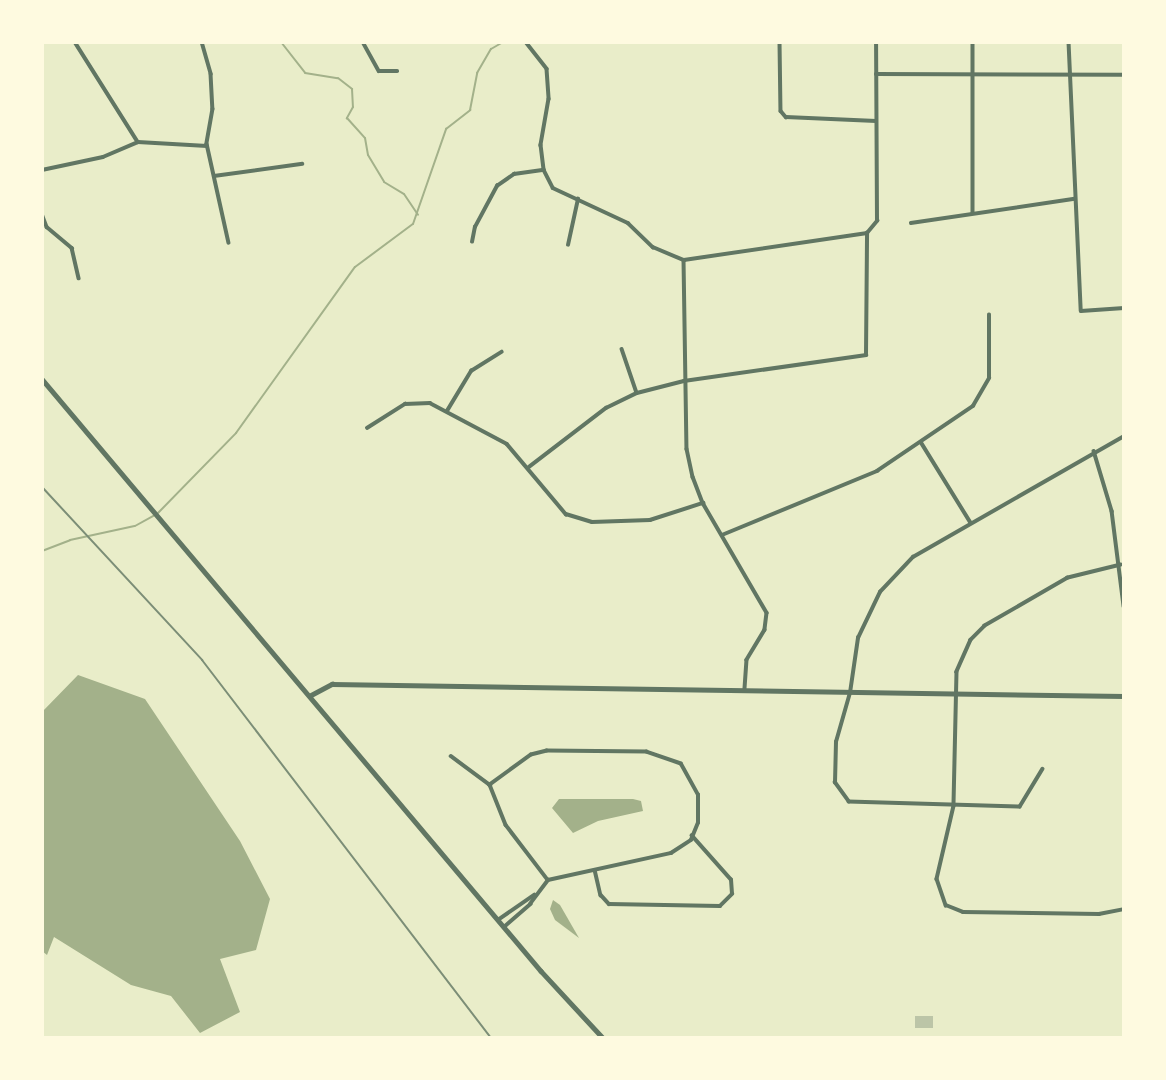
<!DOCTYPE html>
<html>
<head>
<meta charset="utf-8">
<style>
  body { margin:0 }
  #map { position:relative; width:1166px; height:1080px; overflow:hidden; background:#e9edc9; font-family:"Source Sans 3",sans-serif }
  div>[style] { position:absolute }
  .water>* { inset:0; background:#a3b18a }
  .stream>* { height:2px; margin:-1px; padding:0 1px; transform-origin:1px; border-radius:1px; background:#a3b18a }
  .building>* { inset:0; background:#bcc5a7; transform-origin:0 0 }
  .minor>* { height:3.5px; margin:-1.75px; padding:0 1.75px; transform-origin:1.75px; border-radius:1.75px; background:#617663 }
  .tertiary>* { height:4.5px; margin:-2.25px; padding:0 2.25px; transform-origin:2.25px; border-radius:2.25px; background:#617663 }
  .rail>* { height:2px; margin:-1px; padding:0 1px; transform-origin:1px; border-radius:1px; background:#7c8e77 }
  span { translate:-50% -50%; white-space:nowrap; text-align:center; line-height:1.15; -webkit-text-stroke:5px #fefae0; paint-order:stroke }
  .frame { position:absolute; inset:0; border:44px solid #fefae0; pointer-events:none }
</style>
</head>
<body>
<div id="map">
  <div class="water">
    <div style="clip-path:polygon(78px 675px,145px 699px,240px 841px,270px 899px,256px 950px,220px 959px,240px 1012px,200px 1033px,171px 996px,131px 985px,54px 937px,47px 955px,42px 951px,42px 712px)"></div>
    <div style="clip-path:polygon(559px 799px,633px 799px,641px 801px,643px 811px,598px 821px,573px 833px,552px 808px)"></div>
    <div style="clip-path:polygon(553px 900px,560px 905px,579px 938px,555px 920px,550px 909px)"></div>
  </div>
  <div class="stream">
    <div style="left:281px;top:42px;width:39px;rotate:52deg"></div>
    <div style="left:305px;top:73px;width:33px;rotate:9deg"></div>
    <div style="left:338px;top:78px;width:18px;rotate:38deg"></div>
    <div style="left:352px;top:89px;width:18px;rotate:87deg"></div>
    <div style="left:353px;top:107px;width:13px;rotate:119deg"></div>
    <div style="left:347px;top:118px;width:27px;rotate:48deg"></div>
    <div style="left:365px;top:138px;width:17px;rotate:80deg"></div>
    <div style="left:368px;top:155px;width:31px;rotate:59deg"></div>
    <div style="left:384px;top:182px;width:23px;rotate:31deg"></div>
    <div style="left:404px;top:194px;width:25px;rotate:56deg"></div>
    <div style="left:158px;top:513px;width:112px;rotate:-45.7deg"></div>
    <div style="left:236px;top:433px;width:204px;rotate:-54.4deg"></div>
    <div style="left:355px;top:267px;width:72px;rotate:-36.6deg"></div>
    <div style="left:413px;top:224px;width:101px;rotate:-70.8deg"></div>
    <div style="left:446px;top:129px;width:31px;rotate:-38deg"></div>
    <div style="left:470px;top:110px;width:38px;rotate:-79deg"></div>
    <div style="left:477px;top:73px;width:28px;rotate:-60deg"></div>
    <div style="left:491px;top:49px;width:14px;rotate:-30deg"></div>
    <div style="left:42px;top:551px;width:30px;rotate:-21deg"></div>
    <div style="left:70px;top:540px;width:66px;rotate:-12.2deg"></div>
    <div style="left:135px;top:526px;width:21px;rotate:-29deg"></div>
  </div>
  <div class="building">
    <div style="left:915px;top:1016px;width:18px;height:12px"></div>
  </div>
  <div class="minor">
    <div style="left:75px;top:42px;width:118px;rotate:57.8deg"></div>
    <div style="left:202px;top:42px;width:33px;rotate:74deg"></div>
    <div style="left:211px;top:74px;width:35px;rotate:87deg"></div>
    <div style="left:213px;top:109px;width:36px;rotate:100deg"></div>
    <div style="left:207px;top:144px;width:101px;rotate:77.5deg"></div>
    <div style="left:363px;top:42px;width:33px;rotate:61deg"></div>
    <div style="left:379px;top:71px;width:18px"></div>
    <div style="left:526px;top:42px;width:34px;rotate:52deg"></div>
    <div style="left:547px;top:69px;width:30px;rotate:86deg"></div>
    <div style="left:549px;top:99px;width:47px;rotate:99.9deg"></div>
    <div style="left:541px;top:145px;width:25px;rotate:83deg"></div>
    <div style="left:544px;top:170px;width:20px;rotate:63deg"></div>
    <div style="left:553px;top:188px;width:83px;rotate:25deg"></div>
    <div style="left:628px;top:223px;width:35px;rotate:44deg"></div>
    <div style="left:653px;top:247px;width:34px;rotate:23deg"></div>
    <div style="left:684px;top:260px;width:185px;rotate:-8.4deg"></div>
    <div style="left:780px;top:42px;width:69px;rotate:89.2deg"></div>
    <div style="left:781px;top:111px;width:8px;rotate:50deg"></div>
    <div style="left:786px;top:117px;width:90px;rotate:2.5deg"></div>
    <div style="left:973px;top:42px;width:171px;rotate:90deg"></div>
    <div style="left:1069px;top:42px;width:269px;rotate:87.4deg"></div>
    <div style="left:1081px;top:311px;width:43px;rotate:-4deg"></div>
    <div style="left:876px;top:74px;width:248px;rotate:0.2deg"></div>
    <div style="left:42px;top:170px;width:62px;rotate:-12deg"></div>
    <div style="left:103px;top:157px;width:38px;rotate:-23deg"></div>
    <div style="left:138px;top:142px;width:69px;rotate:3.3deg"></div>
    <div style="left:214px;top:176px;width:89px;rotate:-7.8deg"></div>
    <div style="left:42px;top:214px;width:14px;rotate:69deg"></div>
    <div style="left:47px;top:227px;width:33px;rotate:40deg"></div>
    <div style="left:72px;top:248px;width:31px;rotate:77deg"></div>
    <div style="left:911px;top:223px;width:165px;rotate:-8.4deg"></div>
    <div style="left:472px;top:242px;width:15px;rotate:-79deg"></div>
    <div style="left:475px;top:227px;width:47px;rotate:-61.8deg"></div>
    <div style="left:497px;top:186px;width:21px;rotate:-35deg"></div>
    <div style="left:514px;top:174px;width:30px;rotate:-8deg"></div>
    <div style="left:568px;top:245px;width:47px;rotate:-77.7deg"></div>
    <div style="left:684px;top:260px;width:189px;rotate:89.1deg"></div>
    <div style="left:687px;top:449px;width:29px;rotate:78deg"></div>
    <div style="left:693px;top:477px;width:28px;rotate:69deg"></div>
    <div style="left:703px;top:503px;width:127px;rotate:59.8deg"></div>
    <div style="left:767px;top:613px;width:17px;rotate:97deg"></div>
    <div style="left:765px;top:630px;width:35px;rotate:121deg"></div>
    <div style="left:747px;top:660px;width:31px;rotate:94deg"></div>
    <div style="left:622px;top:349px;width:46px;rotate:71.2deg"></div>
    <div style="left:447px;top:411px;width:47px;rotate:-59deg"></div>
    <div style="left:471px;top:371px;width:36px;rotate:-32deg"></div>
    <div style="left:367px;top:428px;width:45px;rotate:-32.3deg"></div>
    <div style="left:405px;top:404px;width:25px;rotate:-2deg"></div>
    <div style="left:430px;top:403px;width:87px;rotate:28deg"></div>
    <div style="left:507px;top:444px;width:92px;rotate:49.9deg"></div>
    <div style="left:566px;top:514px;width:27px;rotate:17deg"></div>
    <div style="left:592px;top:522px;width:58px;rotate:-2deg"></div>
    <div style="left:650px;top:520px;width:56px;rotate:-17.8deg"></div>
    <div style="left:921px;top:442px;width:95px;rotate:58.3deg"></div>
    <div style="left:1094px;top:451px;width:63px;rotate:73.3deg"></div>
    <div style="left:1112px;top:511px;width:96px;rotate:82.8deg"></div>
    <div style="left:529px;top:467px;width:97px;rotate:-37.5deg"></div>
    <div style="left:606px;top:408px;width:34px;rotate:-26deg"></div>
    <div style="left:637px;top:393px;width:49px;rotate:-14.3deg"></div>
    <div style="left:684px;top:381px;width:184px;rotate:-8.1deg"></div>
    <div style="left:866px;top:355px;width:122px;rotate:-89.5deg"></div>
    <div style="left:867px;top:233px;width:16px;rotate:-50deg"></div>
    <div style="left:877px;top:221px;width:179px;rotate:-90.3deg"></div>
    <div style="left:722px;top:535px;width:168px;rotate:-22.4deg"></div>
    <div style="left:877px;top:471px;width:116px;rotate:-34.1deg"></div>
    <div style="left:973px;top:406px;width:32px;rotate:-60deg"></div>
    <div style="left:989px;top:378px;width:63px;rotate:-90deg"></div>
    <div style="left:1121px;top:565px;width:55px;rotate:166.2deg"></div>
    <div style="left:1068px;top:578px;width:96px;rotate:150deg"></div>
    <div style="left:985px;top:626px;width:20px;rotate:135deg"></div>
    <div style="left:971px;top:640px;width:35px;rotate:114deg"></div>
    <div style="left:957px;top:672px;width:134px;rotate:91.3deg"></div>
    <div style="left:954px;top:806px;width:75px;rotate:103.1deg"></div>
    <div style="left:937px;top:879px;width:28px;rotate:71deg"></div>
    <div style="left:946px;top:905px;width:18px;rotate:22deg"></div>
    <div style="left:963px;top:912px;width:136px;rotate:0.8deg"></div>
    <div style="left:1099px;top:914px;width:25px;rotate:-11deg"></div>
    <div style="left:451px;top:756px;width:49px;rotate:36.6deg"></div>
    <div style="left:1043px;top:769px;width:44px;rotate:121.2deg"></div>
    <div style="left:1020px;top:807px;width:171px;rotate:-178.3deg"></div>
    <div style="left:849px;top:802px;width:24px;rotate:-126deg"></div>
    <div style="left:835px;top:783px;width:41px;rotate:-88.6deg"></div>
    <div style="left:836px;top:742px;width:51px;rotate:-74.1deg"></div>
    <div style="left:850px;top:693px;width:56px;rotate:-81.7deg"></div>
    <div style="left:858px;top:638px;width:51px;rotate:-64.4deg"></div>
    <div style="left:880px;top:592px;width:48px;rotate:-46.7deg"></div>
    <div style="left:913px;top:557px;width:243px;rotate:-29.8deg"></div>
    <div style="left:595px;top:870px;width:26px;rotate:77deg"></div>
    <div style="left:601px;top:895px;width:12px;rotate:48deg"></div>
    <div style="left:609px;top:904px;width:111px;rotate:1deg"></div>
    <div style="left:720px;top:906px;width:17px;rotate:-45deg"></div>
    <div style="left:732px;top:894px;width:14px;rotate:-94deg"></div>
    <div style="left:731px;top:880px;width:59px;rotate:-131.6deg"></div>
    <div style="left:498px;top:920px;width:44px;rotate:-34.8deg"></div>
    <div style="left:504px;top:927px;width:35px;rotate:-41deg"></div>
    <div style="left:530px;top:904px;width:30px;rotate:-53deg"></div>
    <div style="left:548px;top:880px;width:126px;rotate:-12.4deg"></div>
    <div style="left:671px;top:853px;width:24px;rotate:-33deg"></div>
    <div style="left:691px;top:840px;width:18px;rotate:-68deg"></div>
    <div style="left:698px;top:823px;width:28px;rotate:-90deg"></div>
    <div style="left:698px;top:795px;width:35px;rotate:-119deg"></div>
    <div style="left:681px;top:764px;width:36px;rotate:-161deg"></div>
    <div style="left:647px;top:752px;width:100px;rotate:-179.4deg"></div>
    <div style="left:547px;top:751px;width:16px;rotate:166deg"></div>
    <div style="left:531px;top:755px;width:51px;rotate:143.8deg"></div>
    <div style="left:490px;top:785px;width:43px;rotate:68.2deg"></div>
    <div style="left:506px;top:825px;width:69px;rotate:52.6deg"></div>
  </div>
  <div class="tertiary">
    <div style="left:42px;top:379px;width:774px;rotate:49.87deg"></div>
    <div style="left:541px;top:971px;width:91px;rotate:47.2deg"></div>
    <div style="left:311px;top:695px;width:24px;rotate:-28deg"></div>
    <div style="left:332px;top:684px;width:792px;rotate:0.87deg"></div>
  </div>
  <div class="rail">
    <div style="left:42px;top:487px;width:236px;rotate:47.2deg"></div>
    <div style="left:202px;top:660px;width:476px;rotate:52.6deg"></div>
  </div>
  <div class="frame"></div>
</div>
</body>
</html>
